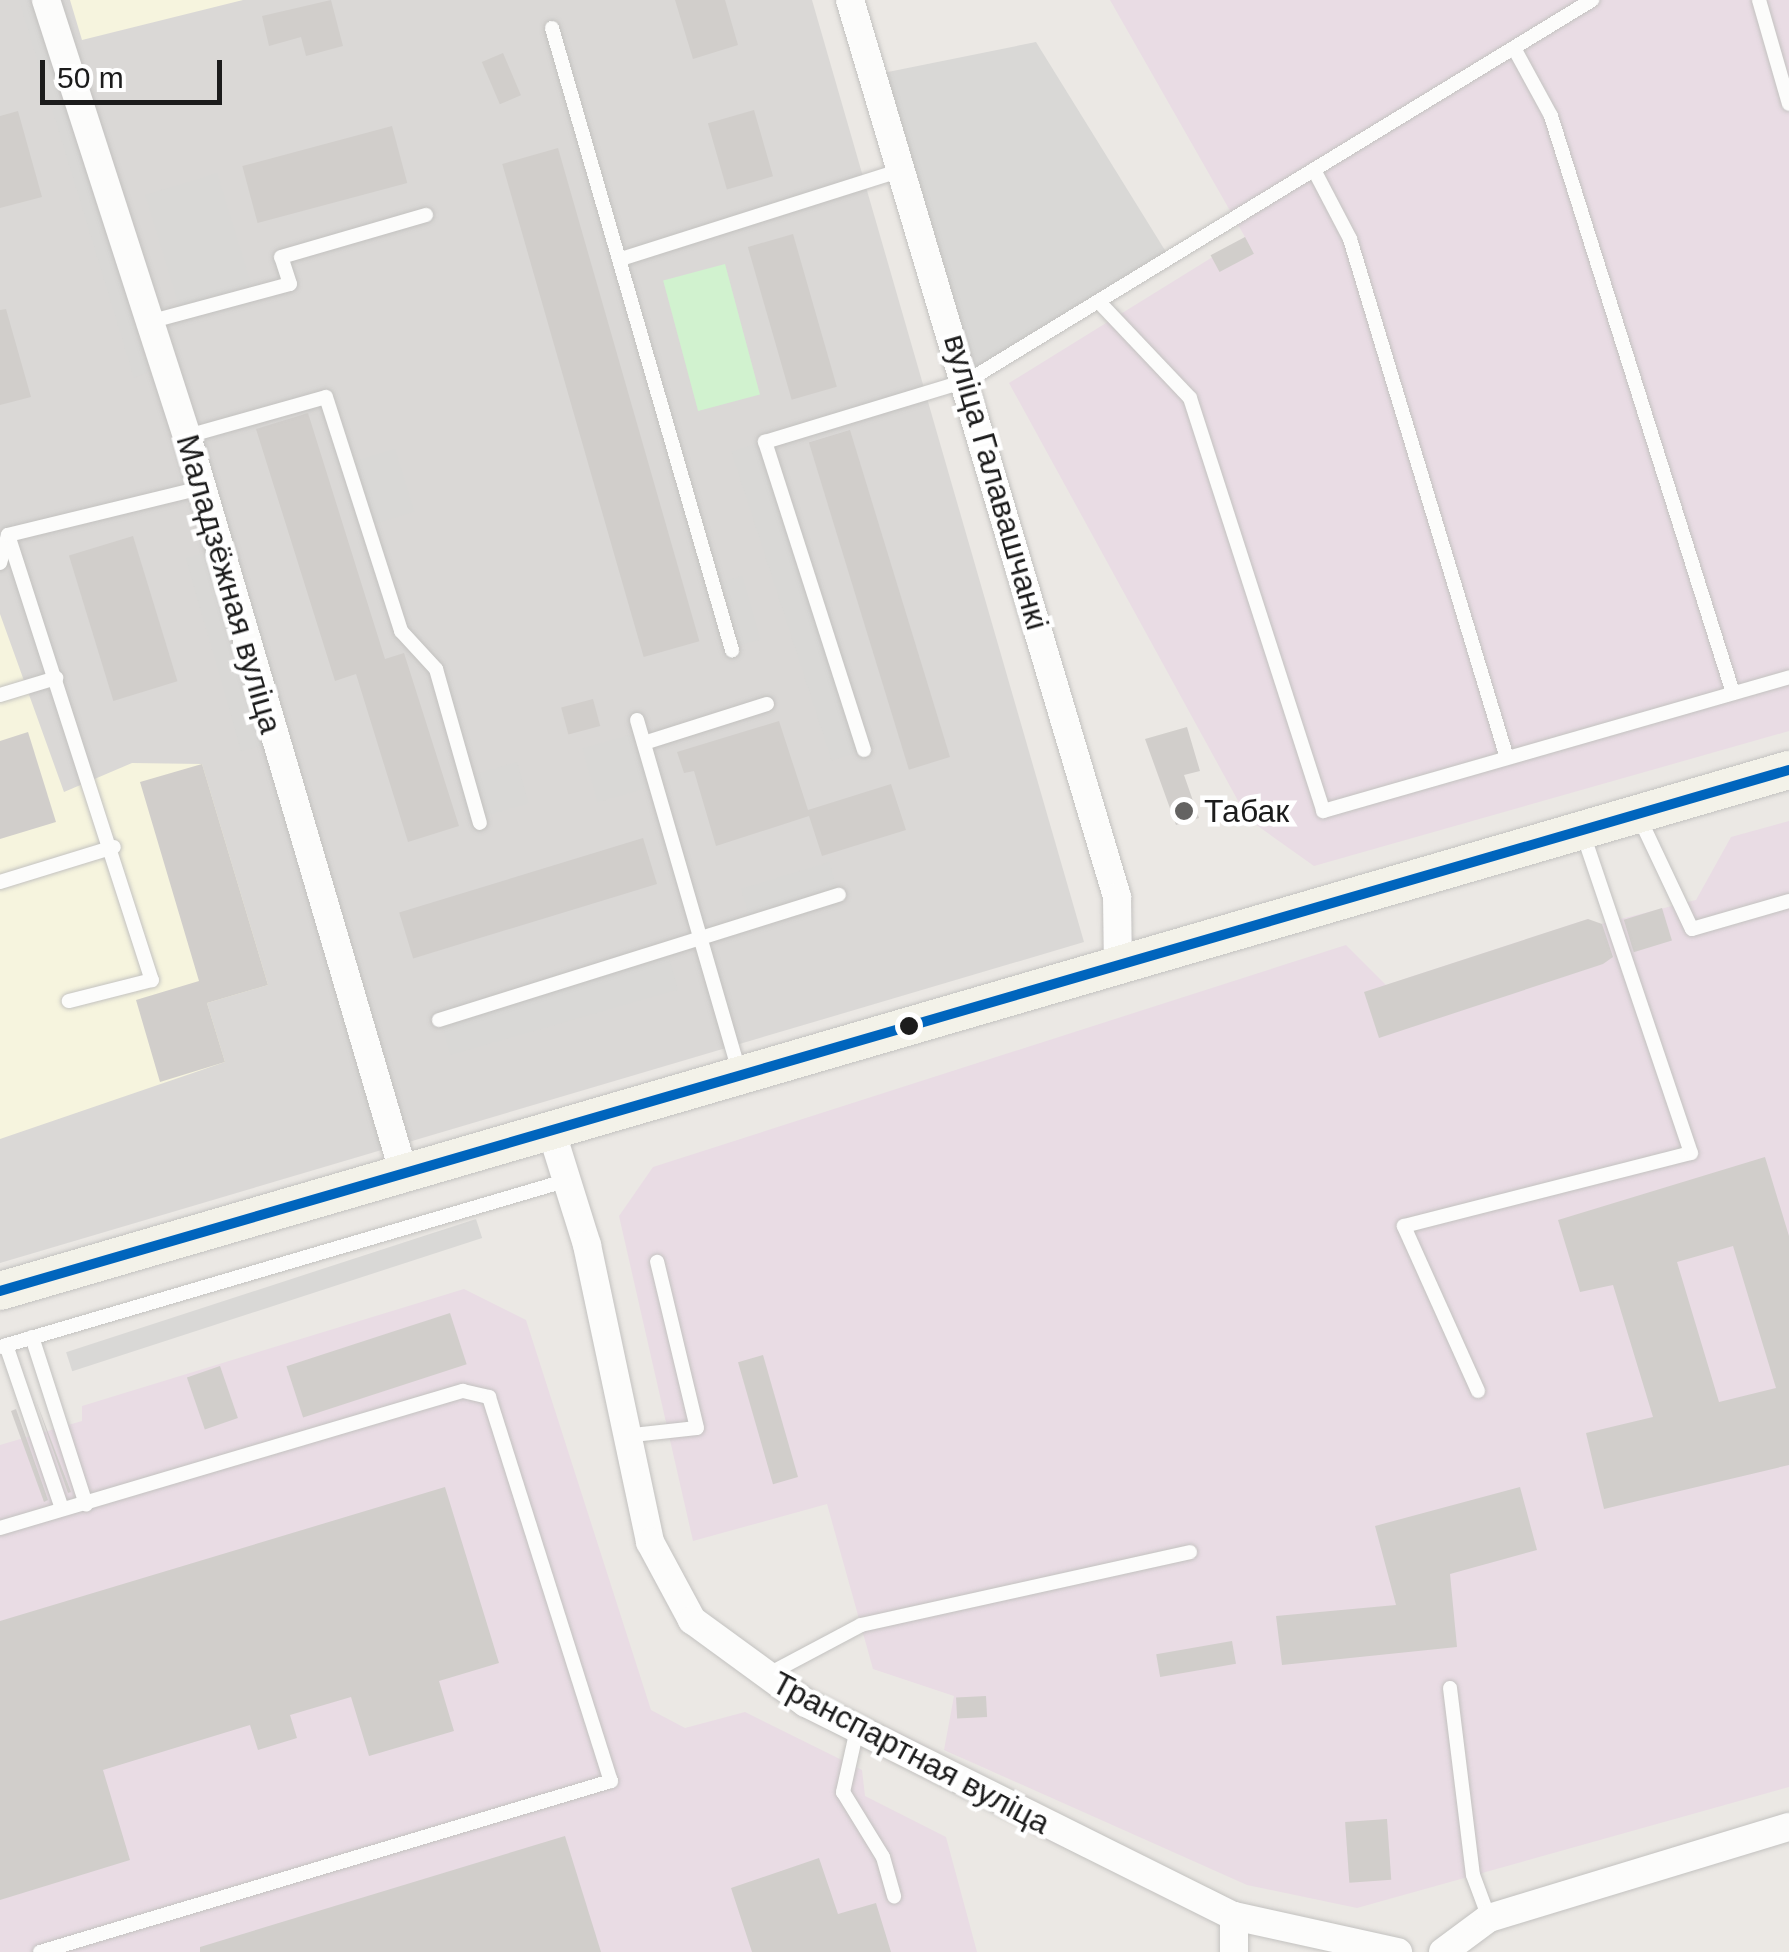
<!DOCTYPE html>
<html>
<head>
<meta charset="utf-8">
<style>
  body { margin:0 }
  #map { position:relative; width:1789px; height:1952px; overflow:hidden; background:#ebe8e4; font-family:Arial,sans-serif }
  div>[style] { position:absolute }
  .residential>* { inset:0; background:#dad8d6 }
  .industrial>* { inset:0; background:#e9dce4 }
  .education>* { inset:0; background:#f6f4de }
  .religious>* { inset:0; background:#d9d8d6; transform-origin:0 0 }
  .park>* { inset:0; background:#d1f2cf; transform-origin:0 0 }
  .building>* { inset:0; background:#d1cecb; transform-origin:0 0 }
  .roads { filter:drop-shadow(0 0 2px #c3c2c0) drop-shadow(0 0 2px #c3c2c0) }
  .lane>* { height:14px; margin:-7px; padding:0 7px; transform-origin:7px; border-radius:7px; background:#fcfcfb }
  .street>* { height:28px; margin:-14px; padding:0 14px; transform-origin:14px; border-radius:14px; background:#fcfcfb }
  .secondary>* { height:38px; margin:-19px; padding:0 19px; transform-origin:19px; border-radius:19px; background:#f3f2e9 }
  .bus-1>* { height:10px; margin:-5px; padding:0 5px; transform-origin:5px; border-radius:5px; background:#0065bd }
  .dots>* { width:28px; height:28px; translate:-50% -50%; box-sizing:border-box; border:5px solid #fff; border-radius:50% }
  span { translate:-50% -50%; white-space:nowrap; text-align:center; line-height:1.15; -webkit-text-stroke:9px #fff; paint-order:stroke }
  .street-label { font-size:32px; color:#1c1c1c }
  .poi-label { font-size:32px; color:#1c1c1c }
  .left { translate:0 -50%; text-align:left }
  .scale { position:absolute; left:40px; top:60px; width:182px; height:45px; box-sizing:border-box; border:5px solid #1c1c1c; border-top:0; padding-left:12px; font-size:30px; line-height:35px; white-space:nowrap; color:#1c1c1c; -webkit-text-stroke:8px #fff; paint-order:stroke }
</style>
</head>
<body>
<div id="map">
  <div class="residential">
    <div style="clip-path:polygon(0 0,812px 0,1084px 942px,0 1263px)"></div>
  </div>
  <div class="industrial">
    <div style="clip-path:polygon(1110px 0,1789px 0,1789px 731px,1314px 866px,1248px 819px,1009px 383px,1245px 237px)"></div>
    <div style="clip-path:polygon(1789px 821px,1789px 1787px,1357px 1908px,1247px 1885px,944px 1750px,954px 1696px,873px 1669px,827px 1504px,693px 1541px,619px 1216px,653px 1167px,1346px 945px,1386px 985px,1588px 919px,1593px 926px,1696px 900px,1731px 837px)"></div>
    <div style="clip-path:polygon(464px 1289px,526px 1320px,651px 1710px,685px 1728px,745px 1712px,862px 1770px,865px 1796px,946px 1837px,977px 1952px,0 1952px,0 1445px,82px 1421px,82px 1406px)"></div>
  </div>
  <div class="education">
    <div style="clip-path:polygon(70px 0,243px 0,82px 40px)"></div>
    <div style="clip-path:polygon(0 614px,64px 792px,132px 763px,202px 764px,268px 985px,207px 1003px,225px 1062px,0 1139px)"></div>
  </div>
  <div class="religious">
    <div style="clip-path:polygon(19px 0,39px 0,149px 372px,134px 378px)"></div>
    <div style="clip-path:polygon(1036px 42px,1171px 260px,969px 380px,873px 75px)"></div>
    <div style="left:217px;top:173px;width:118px;height:75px;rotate:73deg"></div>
    <div style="left:758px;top:443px;width:325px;height:28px;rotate:72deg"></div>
    <div style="left:395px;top:449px;width:66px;height:45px;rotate:73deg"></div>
    <div style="left:208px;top:552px;width:201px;height:23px;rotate:74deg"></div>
    <div style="left:742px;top:576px;width:66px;height:25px;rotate:74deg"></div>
    <div style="left:636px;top:733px;width:56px;height:56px;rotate:74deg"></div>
    <div style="left:517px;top:762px;width:43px;height:46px;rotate:74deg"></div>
    <div style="left:829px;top:862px;width:27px;height:92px;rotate:73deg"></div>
    <div style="left:668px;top:954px;width:37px;height:237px;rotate:74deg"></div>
    <div style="left:476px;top:1219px;width:20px;height:431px;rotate:72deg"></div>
  </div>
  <div class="park">
    <div style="left:725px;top:264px;width:135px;height:64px;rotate:75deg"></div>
  </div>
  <div class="building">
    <div style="clip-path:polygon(331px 0,343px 46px,306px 56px,301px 37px,269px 46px,262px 16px)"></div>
    <div style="clip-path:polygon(675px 0,725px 0,738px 45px,693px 59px)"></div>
    <div style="left:503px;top:53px;width:46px;height:23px;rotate:67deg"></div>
    <div style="left:754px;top:110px;width:69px;height:48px;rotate:74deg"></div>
    <div style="clip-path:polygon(18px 111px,42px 197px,0 208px,0 116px)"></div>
    <div style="left:392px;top:126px;width:59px;height:155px;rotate:75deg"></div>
    <div style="left:558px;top:148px;width:513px;height:58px;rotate:74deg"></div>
    <div style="left:793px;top:234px;width:159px;height:47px;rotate:74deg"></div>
    <div style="left:1245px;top:237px;width:19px;height:39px;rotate:62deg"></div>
    <div style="clip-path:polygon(6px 309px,31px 397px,0 405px,0 310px)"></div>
    <div style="clip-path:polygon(308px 413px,385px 659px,404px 653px,459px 826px,408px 842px,356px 674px,335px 681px,256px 429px)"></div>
    <div style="left:850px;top:430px;width:342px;height:43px;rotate:73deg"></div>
    <div style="left:133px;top:536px;width:152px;height:67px;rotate:73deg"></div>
    <div style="left:593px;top:699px;width:28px;height:33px;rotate:75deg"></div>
    <div style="clip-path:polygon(779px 721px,808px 810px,891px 784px,906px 830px,822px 856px,809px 816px,716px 846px,694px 771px,684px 773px,677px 752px)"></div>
    <div style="clip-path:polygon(1187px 727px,1200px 771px,1184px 775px,1199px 818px,1176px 825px,1145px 739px)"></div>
    <div style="clip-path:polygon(28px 732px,56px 822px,0 839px,0 741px)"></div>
    <div style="clip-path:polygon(202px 764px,268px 985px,207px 1003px,225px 1062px,160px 1082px,136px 1000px,199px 981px,140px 782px)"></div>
    <div style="left:643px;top:838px;width:48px;height:255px;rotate:73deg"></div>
    <div style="left:1662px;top:908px;width:34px;height:40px;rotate:73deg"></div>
    <div style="clip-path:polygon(1588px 919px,1602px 924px,1613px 957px,1603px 964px,1379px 1038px,1364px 992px)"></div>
    <div style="clip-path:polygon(evenodd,1765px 1157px,1789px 1236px,1789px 1465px,1604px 1509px,1586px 1433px,1653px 1417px,1613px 1285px,1580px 1292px,1558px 1220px,1765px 1157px,1733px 1246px,1776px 1388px,1719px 1402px,1677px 1262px,1733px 1246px)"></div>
    <div style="left:450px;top:1313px;width:54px;height:172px;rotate:72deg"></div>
    <div style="left:763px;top:1355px;width:127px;height:26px;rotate:74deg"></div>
    <div style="left:220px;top:1366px;width:55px;height:35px;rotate:71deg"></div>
    <div style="clip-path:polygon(36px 1401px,71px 1492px,68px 1493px)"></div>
    <div style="clip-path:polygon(16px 1409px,48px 1500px,44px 1502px,11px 1411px)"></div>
    <div style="clip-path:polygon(445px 1487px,499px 1663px,439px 1681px,454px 1731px,369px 1756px,351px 1697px,290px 1715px,297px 1738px,258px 1750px,250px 1725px,103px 1770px,130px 1860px,0 1900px,0 1621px)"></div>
    <div style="clip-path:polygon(1520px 1487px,1537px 1550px,1450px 1574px,1457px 1647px,1282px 1665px,1276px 1616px,1396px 1605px,1375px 1526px)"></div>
    <div style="left:1232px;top:1641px;width:23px;height:77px;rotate:80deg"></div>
    <div style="left:986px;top:1696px;width:21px;height:30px;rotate:87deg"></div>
    <div style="left:1387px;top:1819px;width:61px;height:42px;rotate:86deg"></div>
    <div style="clip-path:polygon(565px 1836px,601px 1952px,200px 1952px,200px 1947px)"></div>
    <div style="clip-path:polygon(819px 1858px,838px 1914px,876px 1903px,891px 1952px,752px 1952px,731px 1888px)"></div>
  </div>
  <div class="roads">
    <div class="lane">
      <div style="left:1759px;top:0;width:108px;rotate:73.9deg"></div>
      <div style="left:552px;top:28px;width:648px;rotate:73.86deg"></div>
      <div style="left:1514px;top:48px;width:77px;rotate:61.4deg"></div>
      <div style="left:1551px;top:116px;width:605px;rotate:72.49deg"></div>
      <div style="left:1314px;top:170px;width:78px;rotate:62.4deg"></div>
      <div style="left:1350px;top:239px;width:542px;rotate:73.17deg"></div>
      <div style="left:621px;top:259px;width:294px;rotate:-17.6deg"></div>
      <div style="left:1099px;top:302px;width:132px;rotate:46.5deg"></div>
      <div style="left:1190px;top:398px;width:434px;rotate:72.1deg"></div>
      <div style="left:1323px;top:811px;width:485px;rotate:-16deg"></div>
      <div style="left:145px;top:323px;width:150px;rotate:-15.1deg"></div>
      <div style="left:290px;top:284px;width:28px;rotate:-108deg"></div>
      <div style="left:281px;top:257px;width:151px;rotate:-16.2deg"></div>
      <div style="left:187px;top:436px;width:144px;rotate:-15.7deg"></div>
      <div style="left:326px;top:397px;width:246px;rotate:72.2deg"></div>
      <div style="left:401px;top:631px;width:52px;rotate:47.4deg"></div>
      <div style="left:436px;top:669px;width:160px;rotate:74.1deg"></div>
      <div style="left:8px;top:535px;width:468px;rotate:72.1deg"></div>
      <div style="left:152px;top:980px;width:86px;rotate:165.8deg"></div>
      <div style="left:0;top:563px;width:29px;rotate:-74deg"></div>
      <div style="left:8px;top:535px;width:199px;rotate:-13.7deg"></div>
      <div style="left:0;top:695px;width:59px;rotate:-16.9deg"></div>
      <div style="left:637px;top:720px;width:370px;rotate:73.8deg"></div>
      <div style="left:644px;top:743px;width:129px;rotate:-17.6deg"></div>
      <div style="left:864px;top:750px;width:324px;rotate:-107.8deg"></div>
      <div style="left:765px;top:442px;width:213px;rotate:-16.9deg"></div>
      <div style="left:969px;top:380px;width:730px;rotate:-31.38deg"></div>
      <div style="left:1638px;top:815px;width:126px;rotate:64.7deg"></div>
      <div style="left:1692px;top:929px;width:101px;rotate:-16.1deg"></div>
      <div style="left:0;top:882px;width:119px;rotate:-17.1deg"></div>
      <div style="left:439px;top:1020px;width:419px;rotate:-17.4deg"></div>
      <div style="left:32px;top:1337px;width:176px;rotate:72.1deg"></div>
      <div style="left:6px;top:1345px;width:173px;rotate:71.1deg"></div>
      <div style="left:0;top:1347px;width:592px;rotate:-16.38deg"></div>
      <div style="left:1478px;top:1391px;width:181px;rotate:-114.2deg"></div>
      <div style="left:1404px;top:1226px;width:296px;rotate:-14.3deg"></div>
      <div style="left:1691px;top:1153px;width:340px;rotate:-108.7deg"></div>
      <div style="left:624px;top:1436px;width:73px;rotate:-6.3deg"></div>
      <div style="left:697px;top:1428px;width:171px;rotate:-103.5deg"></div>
      <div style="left:0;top:1528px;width:483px;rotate:-16.5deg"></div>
      <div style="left:463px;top:1391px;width:27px;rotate:13deg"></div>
      <div style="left:489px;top:1397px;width:403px;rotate:72.4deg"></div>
      <div style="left:611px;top:1781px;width:596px;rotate:163.33deg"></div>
      <div style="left:767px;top:1675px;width:106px;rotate:-28deg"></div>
      <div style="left:861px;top:1625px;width:337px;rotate:-12.5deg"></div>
      <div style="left:1450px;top:1688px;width:188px;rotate:83deg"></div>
      <div style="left:1473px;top:1875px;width:46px;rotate:69.6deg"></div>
      <div style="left:857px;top:1729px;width:65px;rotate:102.5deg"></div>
      <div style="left:843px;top:1792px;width:76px;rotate:58.4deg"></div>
      <div style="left:883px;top:1857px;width:41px;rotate:74.2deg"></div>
    </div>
    <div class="street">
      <div style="left:46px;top:0;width:458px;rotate:72.1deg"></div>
      <div style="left:187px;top:436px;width:766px;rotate:73.62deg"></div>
      <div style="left:850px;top:0;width:936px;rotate:73.42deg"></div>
      <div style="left:1117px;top:897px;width:71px;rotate:89.2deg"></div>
      <div style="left:551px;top:1130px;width:121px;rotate:72.6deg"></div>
      <div style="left:587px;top:1245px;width:304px;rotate:78deg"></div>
      <div style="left:650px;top:1542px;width:89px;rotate:61.7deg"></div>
      <div style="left:692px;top:1620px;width:141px;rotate:36.1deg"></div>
      <div style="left:806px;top:1703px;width:478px;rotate:26.5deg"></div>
      <div style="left:1234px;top:1916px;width:168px;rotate:12.4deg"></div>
      <div style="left:1234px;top:1952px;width:36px;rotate:-90deg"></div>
      <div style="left:1443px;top:1952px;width:57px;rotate:-36.5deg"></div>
      <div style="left:1489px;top:1918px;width:313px;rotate:-16.9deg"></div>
    </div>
    <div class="secondary">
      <div style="left:0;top:1291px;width:1863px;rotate:-16.24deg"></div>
    </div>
  </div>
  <div class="bus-1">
    <div style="left:0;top:1291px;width:1863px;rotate:-16.24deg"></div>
  </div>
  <div class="dots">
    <div style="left:1184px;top:811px;background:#646362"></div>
    <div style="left:909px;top:1026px;background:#1c1c1c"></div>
  </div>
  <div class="street-label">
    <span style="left:996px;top:482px;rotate:74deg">вуліца Галавашчанкі</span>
    <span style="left:229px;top:584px;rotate:74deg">Маладзёжная вуліца</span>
    <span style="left:911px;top:1753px;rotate:28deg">Транспартная вуліца</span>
  </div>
  <div class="poi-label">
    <span class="left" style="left:1204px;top:811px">Табак</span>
  </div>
  <div class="scale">50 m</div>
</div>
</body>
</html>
